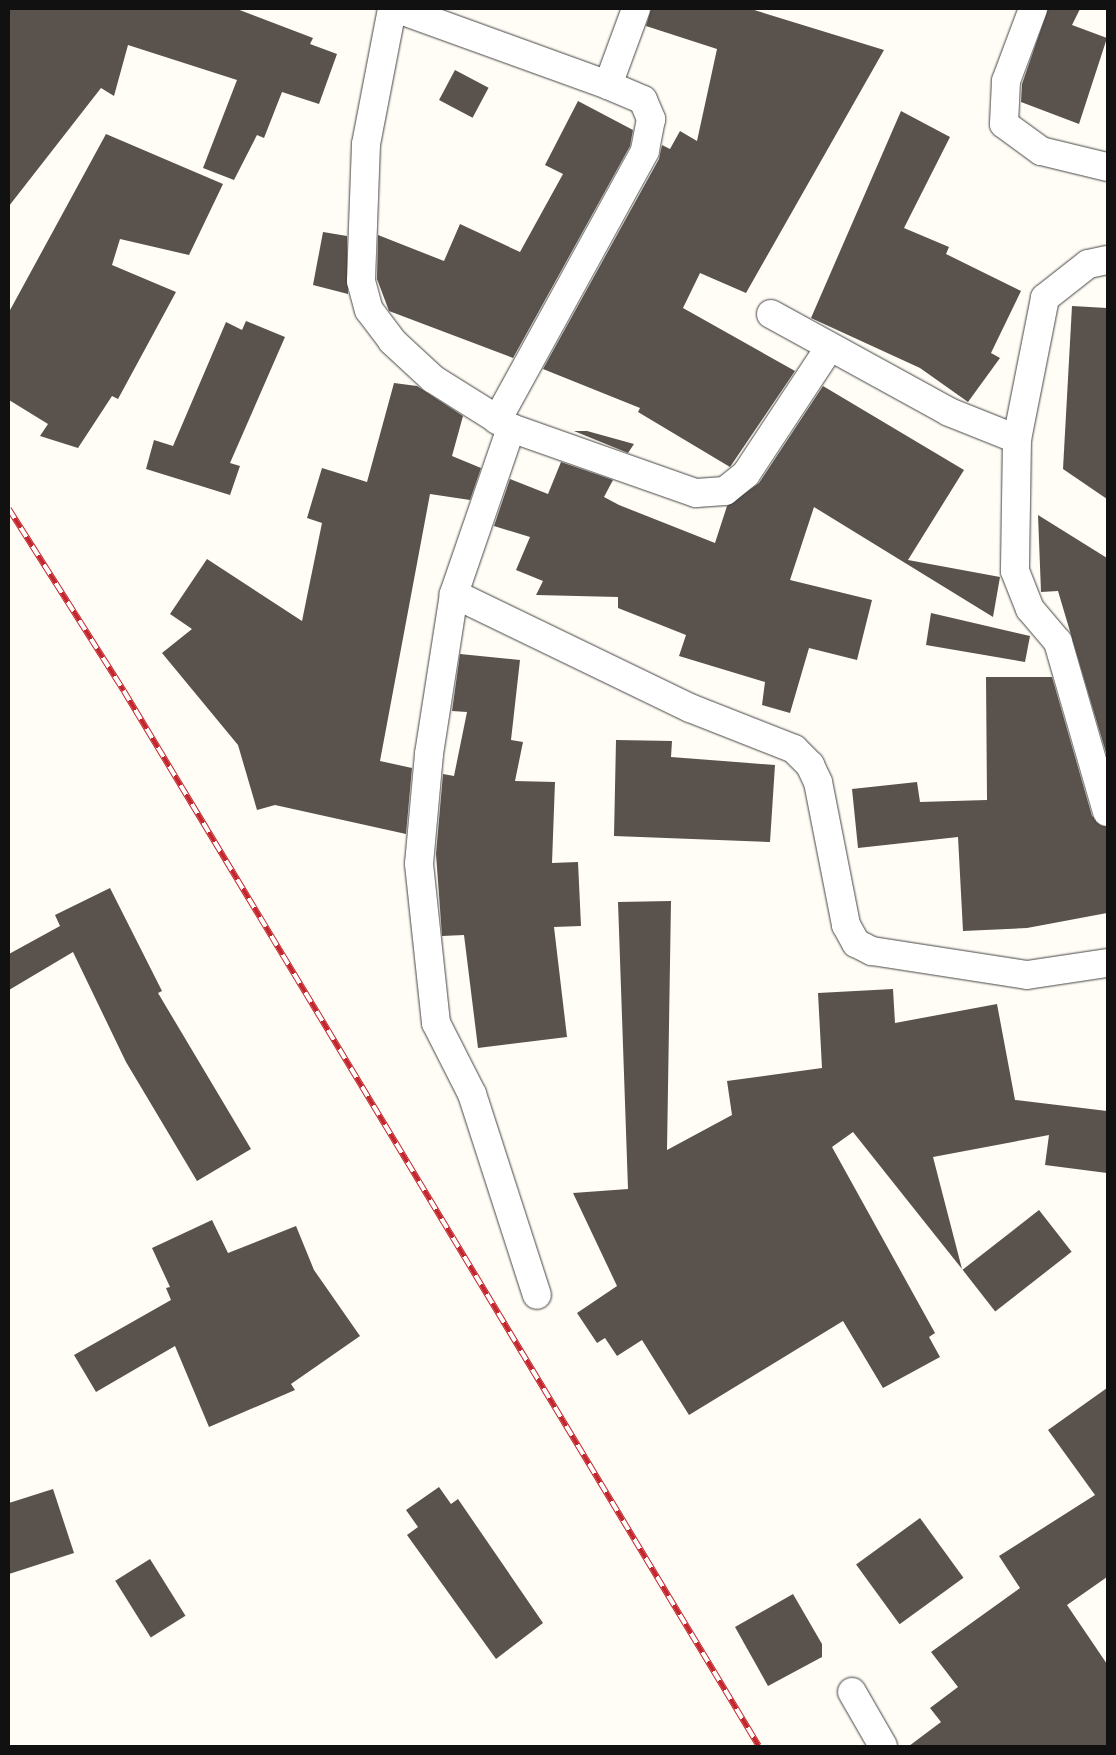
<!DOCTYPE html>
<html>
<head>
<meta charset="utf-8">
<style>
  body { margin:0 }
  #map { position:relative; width:1116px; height:1755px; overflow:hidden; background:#fffdf5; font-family:"Noto Serif",serif }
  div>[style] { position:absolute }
  .building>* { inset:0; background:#5a524d; transform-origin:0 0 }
  .roads { filter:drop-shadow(0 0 1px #444) drop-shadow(0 0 1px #444) }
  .minor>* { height:28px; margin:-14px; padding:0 14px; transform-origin:14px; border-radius:14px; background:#fff }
  .rail>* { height:5.5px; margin-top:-2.75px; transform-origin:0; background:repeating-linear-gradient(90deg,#fff 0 11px,#c4262e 0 22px); box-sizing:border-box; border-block:1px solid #c4262e }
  span { translate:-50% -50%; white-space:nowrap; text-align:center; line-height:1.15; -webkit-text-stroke:5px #fff; paint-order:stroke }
  .frame { position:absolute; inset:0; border:10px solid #111; pointer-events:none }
</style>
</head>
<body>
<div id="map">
  <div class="building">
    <div style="clip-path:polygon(9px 9px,237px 9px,313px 38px,310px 44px,337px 54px,319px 104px,282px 92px,264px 138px,257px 135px,234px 180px,203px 168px,237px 80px,128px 45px,114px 96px,101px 88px,9px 206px)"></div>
    <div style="clip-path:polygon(651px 9px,751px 9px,884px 50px,746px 293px,700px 273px,683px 308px,795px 371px,730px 467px,638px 412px,640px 408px,543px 369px,659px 159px,662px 145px,670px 149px,680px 131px,697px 141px,717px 49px,646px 26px)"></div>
    <div style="clip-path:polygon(1048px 9px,1080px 9px,1072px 25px,1107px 38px,1079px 124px,1021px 102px,1022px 84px)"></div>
    <div style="left:455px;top:70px;width:38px;height:34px;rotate:28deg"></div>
    <div style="clip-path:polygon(578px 101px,633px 130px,630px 146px,513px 358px,389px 311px,377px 279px,378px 235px,444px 261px,460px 224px,520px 252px,563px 174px,545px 165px)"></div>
    <div style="clip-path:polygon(901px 111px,950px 137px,904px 228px,949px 247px,946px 254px,1021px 291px,991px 353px,1000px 358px,968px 402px,920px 368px,811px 318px)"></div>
    <div style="clip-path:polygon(106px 134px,223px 184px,189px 255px,120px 239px,112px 265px,176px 292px,118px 399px,112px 396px,78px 448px,40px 436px,48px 424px,9px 400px,9px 312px)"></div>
    <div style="clip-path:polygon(323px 232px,347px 236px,348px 294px,313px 285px)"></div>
    <div style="clip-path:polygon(1072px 306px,1107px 308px,1107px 499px,1063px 469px)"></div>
    <div style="clip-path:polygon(246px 321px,285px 337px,230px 463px,240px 466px,230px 495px,146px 469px,154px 440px,173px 446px,226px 322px,242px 330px)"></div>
    <div style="clip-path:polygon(394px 383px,417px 386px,463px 416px,452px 456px,481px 468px,470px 500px,430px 494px,380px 761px,412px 768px,406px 834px,275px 805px,257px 810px,238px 745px,162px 653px,192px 629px,170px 614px,207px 559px,302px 621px,322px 523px,307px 518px,322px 468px,367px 482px)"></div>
    <div style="clip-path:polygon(823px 386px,964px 470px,908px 560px,1000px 577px,993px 617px,814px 507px,790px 580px,872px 600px,857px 660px,809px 648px,790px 713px,762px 705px,765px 682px,679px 656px,686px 635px,618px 608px,618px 597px,536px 595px,543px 581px,516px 570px,530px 537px,494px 526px,510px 479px,548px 494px,561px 462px,613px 480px,604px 497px,619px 505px,715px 543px,727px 506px,759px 483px)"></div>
    <div style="clip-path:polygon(574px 431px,587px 431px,634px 444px,628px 453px)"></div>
    <div style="clip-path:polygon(1038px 515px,1107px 558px,1107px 756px,1058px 591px,1041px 592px)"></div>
    <div style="clip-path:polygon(931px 613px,1030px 636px,1025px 662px,926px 645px)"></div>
    <div style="clip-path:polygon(460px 654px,520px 660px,511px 740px,523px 742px,515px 781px,555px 782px,552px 863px,578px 862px,581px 926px,554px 927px,567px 1037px,478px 1048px,464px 935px,442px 936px,436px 854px,443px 774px,454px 776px,467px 712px,452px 711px)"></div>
    <div style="clip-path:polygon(986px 677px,1052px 677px,1092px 816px,1107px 827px,1107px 913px,1027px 928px,963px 931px,958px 837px,858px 848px,852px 789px,917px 782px,920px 802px,987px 800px)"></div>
    <div style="clip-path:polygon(616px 740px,672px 741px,671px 757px,775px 765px,770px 842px,614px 836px)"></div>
    <div style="clip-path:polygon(110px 888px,162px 991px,158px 993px,251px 1149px,197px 1181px,126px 1062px,73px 952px,9px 990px,9px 954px,60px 926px,55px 915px)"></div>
    <div style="clip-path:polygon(671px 901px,667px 1150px,732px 1115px,727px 1081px,822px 1068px,818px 993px,893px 989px,895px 1023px,997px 1004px,1015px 1100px,1107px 1111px,1107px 1173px,1045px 1165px,1049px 1135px,933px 1157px,962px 1269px,853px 1132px,832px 1147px,935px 1333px,929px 1337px,940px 1357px,883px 1388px,843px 1321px,689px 1415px,642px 1340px,617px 1356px,605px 1338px,597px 1343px,577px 1313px,617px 1286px,573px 1193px,628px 1189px,618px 902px)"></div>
    <div style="left:1039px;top:1210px;width:53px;height:97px;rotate:52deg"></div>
    <div style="clip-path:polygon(212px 1220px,228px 1253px,296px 1226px,314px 1270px,360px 1336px,291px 1384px,295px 1390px,209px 1427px,175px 1346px,96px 1392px,74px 1355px,171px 1300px,166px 1288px,170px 1287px,152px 1248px)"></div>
    <div style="clip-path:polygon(1107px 1388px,1107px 1577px,1067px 1605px,1107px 1664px,1107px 1746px,909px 1746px,941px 1722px,930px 1708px,958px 1687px,931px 1652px,1020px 1588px,999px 1556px,1095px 1495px,1048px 1430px)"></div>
    <div style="clip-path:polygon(439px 1487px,451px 1504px,458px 1499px,543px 1623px,496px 1659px,407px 1535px,418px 1527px,406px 1510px)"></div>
    <div style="clip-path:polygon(53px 1489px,74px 1553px,9px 1574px,9px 1503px)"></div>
    <div style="left:920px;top:1518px;width:74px;height:79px;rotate:54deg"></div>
    <div style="left:150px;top:1559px;width:67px;height:41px;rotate:58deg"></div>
    <div style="clip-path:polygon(793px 1594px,822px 1644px,822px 1657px,768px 1686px,735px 1627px)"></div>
  </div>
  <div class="roads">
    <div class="minor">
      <div style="left:392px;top:9px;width:137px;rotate:100.9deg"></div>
      <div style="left:366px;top:144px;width:137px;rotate:92.1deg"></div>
      <div style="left:361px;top:281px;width:30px;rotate:75deg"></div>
      <div style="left:369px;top:310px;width:39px;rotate:53deg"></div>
      <div style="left:392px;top:341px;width:56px;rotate:42.8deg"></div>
      <div style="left:433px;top:379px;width:92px;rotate:32.1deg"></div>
      <div style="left:511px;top:428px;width:196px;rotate:19.4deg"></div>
      <div style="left:696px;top:493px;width:29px;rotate:-4deg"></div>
      <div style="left:725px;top:491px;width:27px;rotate:-39deg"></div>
      <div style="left:746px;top:474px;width:151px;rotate:-56.6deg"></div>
      <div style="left:398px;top:9px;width:223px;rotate:19.9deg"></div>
      <div style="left:608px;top:85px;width:38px;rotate:23deg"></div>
      <div style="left:643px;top:100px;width:21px;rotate:67deg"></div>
      <div style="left:651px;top:119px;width:33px;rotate:101deg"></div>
      <div style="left:645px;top:151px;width:307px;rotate:118.8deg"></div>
      <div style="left:1033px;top:9px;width:77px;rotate:110.6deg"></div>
      <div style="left:1006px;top:81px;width:43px;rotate:92.7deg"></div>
      <div style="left:1004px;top:124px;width:46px;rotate:36.1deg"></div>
      <div style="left:1041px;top:151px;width:68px;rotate:13.6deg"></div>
      <div style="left:608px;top:85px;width:81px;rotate:-69.8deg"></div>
      <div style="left:1107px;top:260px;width:19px;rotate:168deg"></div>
      <div style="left:1088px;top:264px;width:55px;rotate:141.7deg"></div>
      <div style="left:1045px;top:298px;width:144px;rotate:101.2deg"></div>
      <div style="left:1017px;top:439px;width:132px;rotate:90.9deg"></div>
      <div style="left:1015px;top:571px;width:41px;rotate:68.5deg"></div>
      <div style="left:1030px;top:609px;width:43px;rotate:49.7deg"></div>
      <div style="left:1058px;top:642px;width:177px;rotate:73.9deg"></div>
      <div style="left:771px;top:314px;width:203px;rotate:28.8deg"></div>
      <div style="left:949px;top:412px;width:73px;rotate:21.7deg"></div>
      <div style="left:511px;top:428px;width:176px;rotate:109deg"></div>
      <div style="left:454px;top:594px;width:162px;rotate:98.9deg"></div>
      <div style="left:429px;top:754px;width:110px;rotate:95.2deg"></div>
      <div style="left:419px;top:864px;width:160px;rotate:83.9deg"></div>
      <div style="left:436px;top:1023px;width:80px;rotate:63.1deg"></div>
      <div style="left:472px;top:1094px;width:211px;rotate:72.1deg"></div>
      <div style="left:454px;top:594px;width:262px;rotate:25.8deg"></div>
      <div style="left:690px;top:708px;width:112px;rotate:21.5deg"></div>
      <div style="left:794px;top:749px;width:23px;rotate:45deg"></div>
      <div style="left:810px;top:765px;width:19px;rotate:65deg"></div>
      <div style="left:818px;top:782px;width:146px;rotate:78.9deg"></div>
      <div style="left:846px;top:925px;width:21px;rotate:61deg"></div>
      <div style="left:856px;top:943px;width:18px;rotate:27deg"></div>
      <div style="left:872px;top:951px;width:157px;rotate:8.8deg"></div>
      <div style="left:1027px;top:975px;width:81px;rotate:-8.5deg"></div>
      <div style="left:852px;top:1692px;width:62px;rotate:60.1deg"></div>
    </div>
  </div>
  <div class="rail">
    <div style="left:9px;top:509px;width:215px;rotate:57.7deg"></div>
    <div style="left:124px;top:691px;width:1231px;rotate:58.96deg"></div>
  </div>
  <div class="frame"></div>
</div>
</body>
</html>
